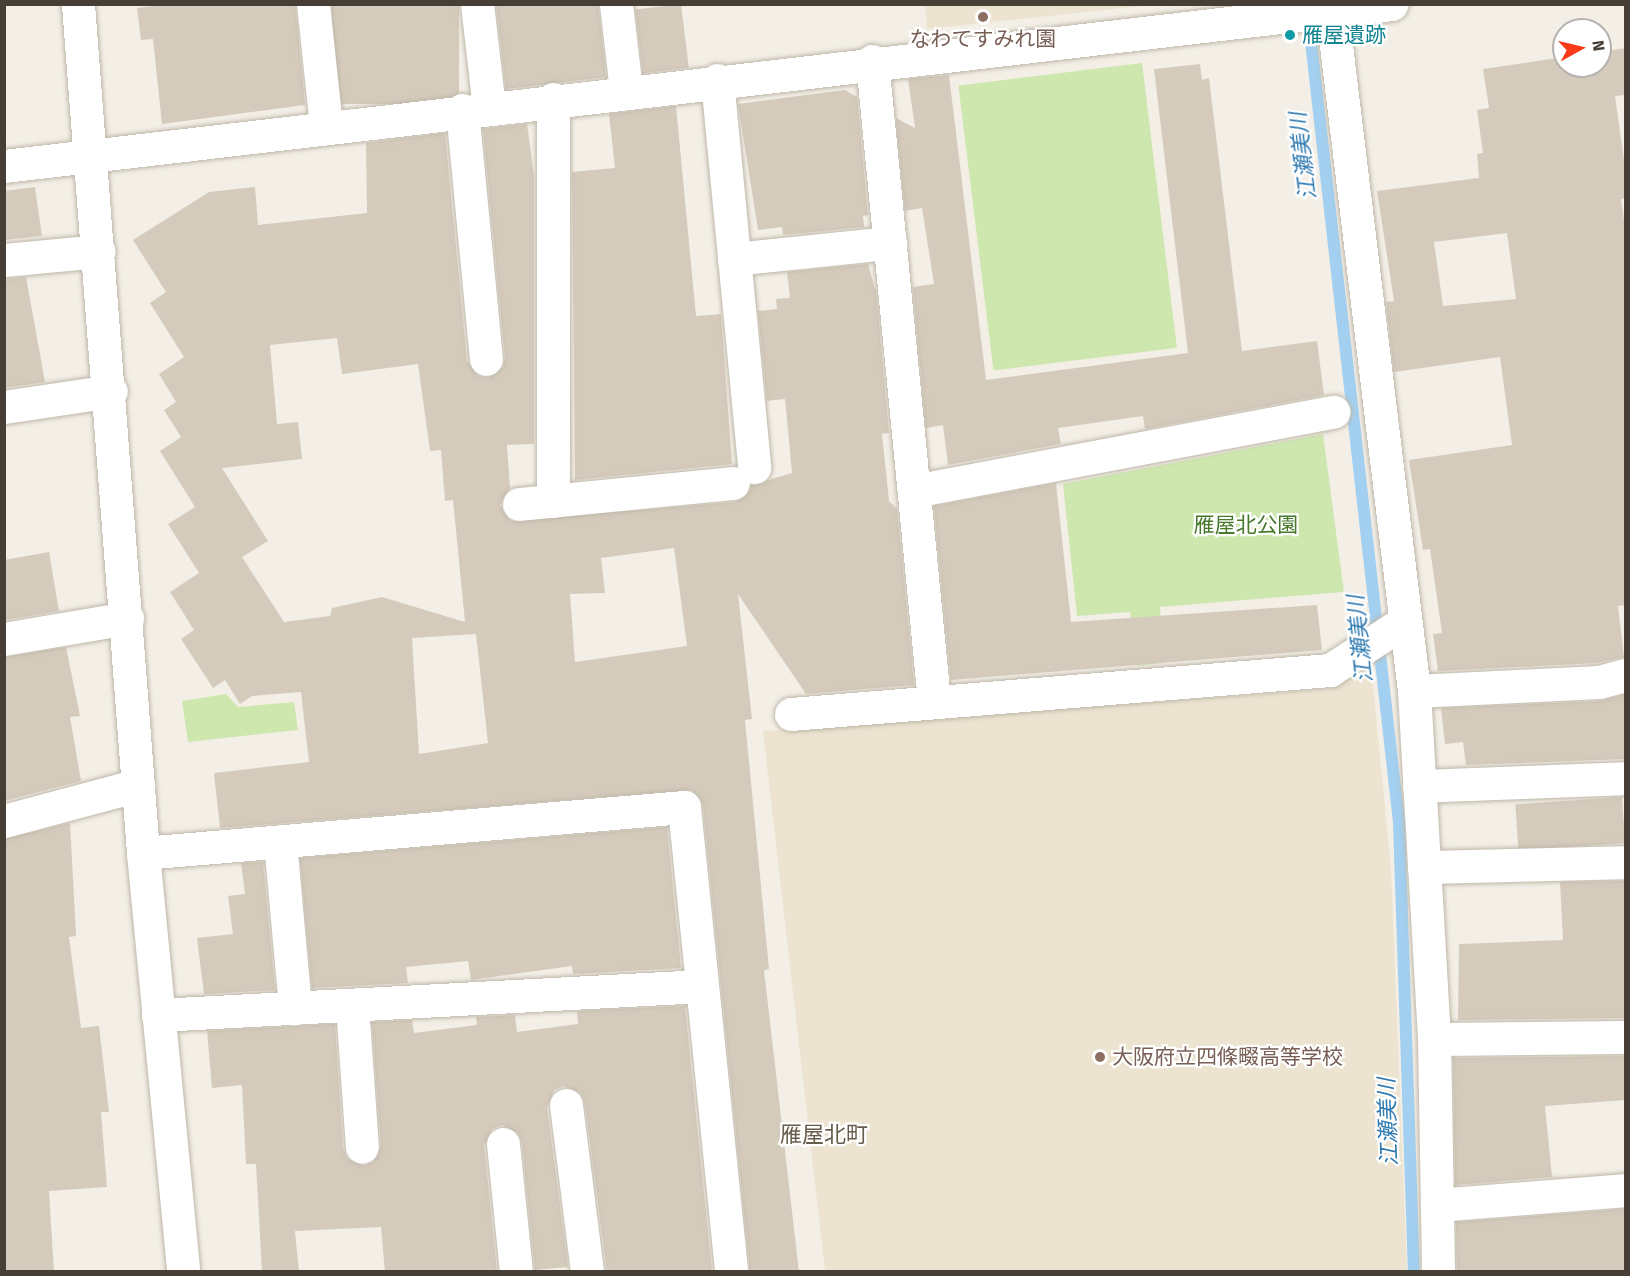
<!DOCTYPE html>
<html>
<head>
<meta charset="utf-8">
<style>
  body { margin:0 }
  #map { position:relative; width:1630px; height:1276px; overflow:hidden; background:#f3efe6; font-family:"Fira Sans","Noto Sans JP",sans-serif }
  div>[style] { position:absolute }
  .education>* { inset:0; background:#ece4d0 }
  .green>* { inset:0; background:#cee7af; transform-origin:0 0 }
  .stream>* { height:12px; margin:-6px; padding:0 6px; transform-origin:6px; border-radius:6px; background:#a3d0f0 }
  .building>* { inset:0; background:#d5cbbc; transform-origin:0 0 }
  .roads { filter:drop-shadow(0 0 2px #beb7a9) drop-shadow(0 0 2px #beb7a9) }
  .minor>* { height:33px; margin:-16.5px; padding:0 16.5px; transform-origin:16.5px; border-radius:16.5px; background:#fff }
  .dots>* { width:16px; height:16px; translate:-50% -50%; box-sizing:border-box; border:3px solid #fff; border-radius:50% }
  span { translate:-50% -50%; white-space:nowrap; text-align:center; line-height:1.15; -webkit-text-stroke:4.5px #fff; paint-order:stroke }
  .culture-label { font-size:21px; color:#0d838f }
  .left { translate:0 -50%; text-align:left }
  .education-label { font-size:21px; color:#785e54 }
  .park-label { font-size:21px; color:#477729 }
  .water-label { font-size:22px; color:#2f7ab1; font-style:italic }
  .neighbourhood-label { font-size:22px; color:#685d4d }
  .frame { position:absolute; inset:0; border:6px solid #463f36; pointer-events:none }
  .north { position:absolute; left:1552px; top:18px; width:60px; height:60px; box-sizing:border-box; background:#fff; border:2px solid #b5b2af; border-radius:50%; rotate:82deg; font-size:16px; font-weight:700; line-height:24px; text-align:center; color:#463f36 }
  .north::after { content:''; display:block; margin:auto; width:21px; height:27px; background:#f83a18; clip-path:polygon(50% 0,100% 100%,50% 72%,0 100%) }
</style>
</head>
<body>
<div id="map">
  <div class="education">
    <div style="clip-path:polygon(925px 4px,1151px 4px,1151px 5px,927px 29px)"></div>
    <div style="clip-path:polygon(1371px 664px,1391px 870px,1407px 1271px,825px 1271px,763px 731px,1333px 689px)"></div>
  </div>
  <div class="green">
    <div style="left:1142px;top:63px;width:287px;height:185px;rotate:83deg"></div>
    <div style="clip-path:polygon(1323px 434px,1344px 592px,1160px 607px,1164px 663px,1137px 666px,1130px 612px,1077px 616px,1063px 484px)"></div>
    <div style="clip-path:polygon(226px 694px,238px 707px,294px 702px,298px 730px,188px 742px,182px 701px)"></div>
  </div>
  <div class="stream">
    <div style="left:1308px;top:15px;width:813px;rotate:83.57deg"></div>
    <div style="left:1399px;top:823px;width:449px;rotate:88.1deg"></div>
  </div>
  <div class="building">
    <div style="clip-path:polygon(168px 4px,295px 4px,305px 105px,162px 124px,153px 39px,141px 40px,137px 8px)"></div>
    <div style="left:332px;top:4px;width:127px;height:100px"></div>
    <div style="clip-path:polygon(496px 4px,598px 4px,606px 77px,506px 89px)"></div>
    <div style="left:681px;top:4px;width:64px;height:46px;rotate:83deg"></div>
    <div style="clip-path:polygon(evenodd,1626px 48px,1626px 95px,1615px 96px,1626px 174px,1626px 198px,1621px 199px,1626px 234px,1626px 605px,1618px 606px,1624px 657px,1596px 663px,1438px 671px,1433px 634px,1442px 633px,1430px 549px,1423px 550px,1409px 460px,1512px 445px,1500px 357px,1394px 372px,1386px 302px,1394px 301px,1377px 191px,1479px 178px,1477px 154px,1483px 153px,1477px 110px,1489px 108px,1483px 69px,1564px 57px,1564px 66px,1600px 66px,1600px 52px,1626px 48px,1507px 233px,1516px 299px,1443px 306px,1434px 242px,1507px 233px)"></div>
    <div style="clip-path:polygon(1200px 64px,1202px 80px,1209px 78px,1242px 351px,1317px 341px,1324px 395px,1145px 429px,1143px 416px,1058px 428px,1061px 444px,948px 465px,943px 425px,926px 428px,913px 287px,934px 284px,922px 208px,905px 211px,896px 118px,915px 128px,908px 79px,949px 75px,986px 380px,1188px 353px,1154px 69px)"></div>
    <div style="clip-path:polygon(845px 90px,857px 97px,868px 215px,863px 216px,864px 227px,783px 235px,782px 227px,758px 230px,738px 104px)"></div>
    <div style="clip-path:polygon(676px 106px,696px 316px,721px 314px,732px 464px,575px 480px,572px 172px,615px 168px,609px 114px)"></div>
    <div style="clip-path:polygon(evenodd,527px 124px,534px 176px,534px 444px,507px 445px,510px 488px,500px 505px,511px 521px,735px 502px,751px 485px,792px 473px,785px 399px,767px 401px,758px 311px,777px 309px,776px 299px,790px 298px,787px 272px,868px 264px,876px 292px,889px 433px,882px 434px,889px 501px,897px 509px,914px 685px,806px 694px,738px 594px,752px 719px,745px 720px,769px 969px,764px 970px,799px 1272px,750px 1272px,703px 805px,692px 790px,220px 828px,214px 773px,309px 762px,301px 692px,252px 696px,240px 704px,225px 680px,213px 688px,181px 639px,194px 630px,170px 592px,199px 573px,168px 524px,195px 507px,160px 451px,181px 437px,164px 410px,176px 402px,159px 374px,184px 357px,150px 303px,166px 292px,133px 240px,209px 192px,255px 187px,258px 225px,367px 213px,366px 143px,445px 133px,467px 361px,478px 376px,488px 378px,503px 367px,505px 357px,483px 129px,527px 124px,337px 338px,342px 374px,418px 364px,430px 451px,441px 450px,445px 501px,453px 500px,465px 622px,382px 597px,332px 608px,330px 616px,284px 622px,242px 557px,268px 541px,222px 468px,302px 459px,298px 422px,277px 424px,270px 345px,337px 338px,527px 124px,674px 548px,687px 646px,575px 662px,570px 594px,605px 593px,601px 558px,674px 548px,527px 124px,476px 634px,488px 743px,419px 754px,412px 638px,476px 634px)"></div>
    <div style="clip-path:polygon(35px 187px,42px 236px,4px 240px,4px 191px)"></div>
    <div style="clip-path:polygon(26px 277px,45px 382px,4px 388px,4px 279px)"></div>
    <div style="clip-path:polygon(1056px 483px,1071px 622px,1317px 605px,1322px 650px,951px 680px,934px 506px)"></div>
    <div style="clip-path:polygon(49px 552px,59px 611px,4px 620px,4px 560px)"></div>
    <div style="clip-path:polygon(66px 647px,80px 716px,70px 717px,81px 781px,4px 801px,4px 657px)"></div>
    <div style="clip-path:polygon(1626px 694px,1626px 759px,1466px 765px,1463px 742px,1445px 744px,1441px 708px,1600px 701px)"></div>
    <div style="left:1622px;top:797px;width:46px;height:107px;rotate:86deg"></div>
    <div style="clip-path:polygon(70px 823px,76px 936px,69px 937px,81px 1028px,99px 1026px,109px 1112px,101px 1112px,107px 1187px,49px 1191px,54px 1272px,4px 1272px,4px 839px)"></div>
    <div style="clip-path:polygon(667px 827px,681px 968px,573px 974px,572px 966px,471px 980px,468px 961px,406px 967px,408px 983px,312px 988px,300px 858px)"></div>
    <div style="clip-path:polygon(263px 862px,275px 990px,204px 994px,197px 938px,233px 934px,228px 896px,245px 894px,241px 863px)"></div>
    <div style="clip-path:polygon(1626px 881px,1626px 1018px,1458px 1020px,1459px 944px,1563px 940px,1560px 882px)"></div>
    <div style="clip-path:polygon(685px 1006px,712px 1272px,607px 1272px,585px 1103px,581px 1093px,564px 1086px,554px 1090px,547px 1107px,568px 1267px,535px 1270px,522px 1142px,518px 1133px,502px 1125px,492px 1129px,484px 1145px,497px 1272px,385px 1272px,381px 1227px,295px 1231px,299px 1272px,262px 1272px,256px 1164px,246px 1164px,242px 1085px,212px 1088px,207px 1031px,335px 1024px,343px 1148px,347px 1158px,363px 1166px,373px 1162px,381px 1146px,372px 1022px,412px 1020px,414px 1033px,477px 1025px,476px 1017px,515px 1015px,517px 1032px,578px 1024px,577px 1011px)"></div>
    <div style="clip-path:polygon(1626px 1056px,1626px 1100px,1545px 1106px,1552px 1177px,1455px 1185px,1453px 1058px)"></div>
    <div style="clip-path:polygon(1626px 1209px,1626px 1272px,1457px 1272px,1456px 1222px)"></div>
  </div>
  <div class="roads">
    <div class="minor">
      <div style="left:78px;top:4px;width:851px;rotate:85.62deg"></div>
      <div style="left:143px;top:853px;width:421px;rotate:84.5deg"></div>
      <div style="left:313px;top:4px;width:123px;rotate:83.9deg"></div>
      <div style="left:477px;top:4px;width:104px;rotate:83.4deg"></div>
      <div style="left:616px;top:4px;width:88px;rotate:83.4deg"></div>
      <div style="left:1331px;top:4px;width:692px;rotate:83.11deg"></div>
      <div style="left:1414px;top:691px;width:349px;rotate:86.7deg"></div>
      <div style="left:1434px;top:1039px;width:233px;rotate:89deg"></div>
      <div style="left:872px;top:61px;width:643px;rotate:84.47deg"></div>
      <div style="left:717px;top:80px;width:389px;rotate:84.5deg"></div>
      <div style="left:553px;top:99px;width:402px;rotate:90deg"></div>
      <div style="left:462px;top:110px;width:250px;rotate:84.5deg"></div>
      <div style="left:4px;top:166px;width:1397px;rotate:-6.66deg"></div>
      <div style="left:734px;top:259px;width:157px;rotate:-5.9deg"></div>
      <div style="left:4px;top:260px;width:95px;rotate:-5.4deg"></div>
      <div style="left:4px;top:407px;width:108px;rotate:-8.5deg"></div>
      <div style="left:914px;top:491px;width:427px;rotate:-10.7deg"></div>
      <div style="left:519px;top:504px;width:215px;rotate:-5.6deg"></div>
      <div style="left:4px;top:639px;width:125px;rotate:-9.7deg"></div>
      <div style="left:1414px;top:691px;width:185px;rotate:-2.8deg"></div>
      <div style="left:1599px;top:682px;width:28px;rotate:-15deg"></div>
      <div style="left:791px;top:714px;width:541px;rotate:-4.67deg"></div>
      <div style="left:1330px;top:670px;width:86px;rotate:-33.1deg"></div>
      <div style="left:1419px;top:786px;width:207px;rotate:-2.2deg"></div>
      <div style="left:4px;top:821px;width:139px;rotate:-15deg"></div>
      <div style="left:280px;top:842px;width:167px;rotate:84.8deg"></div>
      <div style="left:143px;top:853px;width:543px;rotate:-4.86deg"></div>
      <div style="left:684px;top:807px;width:467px;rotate:84.2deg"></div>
      <div style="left:1424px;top:867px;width:202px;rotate:-1.4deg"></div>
      <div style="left:352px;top:1005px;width:142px;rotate:86deg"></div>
      <div style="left:158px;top:1015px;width:545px;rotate:-3.05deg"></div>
      <div style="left:1434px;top:1039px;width:192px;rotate:-0.6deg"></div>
      <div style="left:566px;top:1105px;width:168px;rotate:82.8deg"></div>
      <div style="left:503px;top:1144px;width:129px;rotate:84.2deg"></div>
      <div style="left:1437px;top:1205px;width:190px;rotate:-4.5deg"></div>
    </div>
  </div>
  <div class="dots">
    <div style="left:983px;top:17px;background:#8d6e63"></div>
    <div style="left:1290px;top:35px;background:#0f9aa8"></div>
    <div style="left:1100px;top:1057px;background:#8d6e63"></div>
  </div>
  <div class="culture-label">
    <span class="left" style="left:1302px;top:35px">雁屋遺跡</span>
  </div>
  <div class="education-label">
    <span style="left:983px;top:39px">なわてすみれ園</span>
    <span class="left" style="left:1112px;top:1057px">大阪府立四條畷高等学校</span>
  </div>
  <div class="park-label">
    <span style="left:1246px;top:525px">雁屋北公園</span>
  </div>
  <div class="water-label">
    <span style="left:1303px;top:156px;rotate:-97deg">江瀬美川</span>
    <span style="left:1360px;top:639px;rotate:-96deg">江瀬美川</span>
    <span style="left:1388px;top:1122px;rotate:-92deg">江瀬美川</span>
  </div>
  <div class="neighbourhood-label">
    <span style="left:824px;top:1135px">雁屋北町</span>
  </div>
  <div class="frame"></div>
  <div class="north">N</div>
</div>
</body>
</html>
